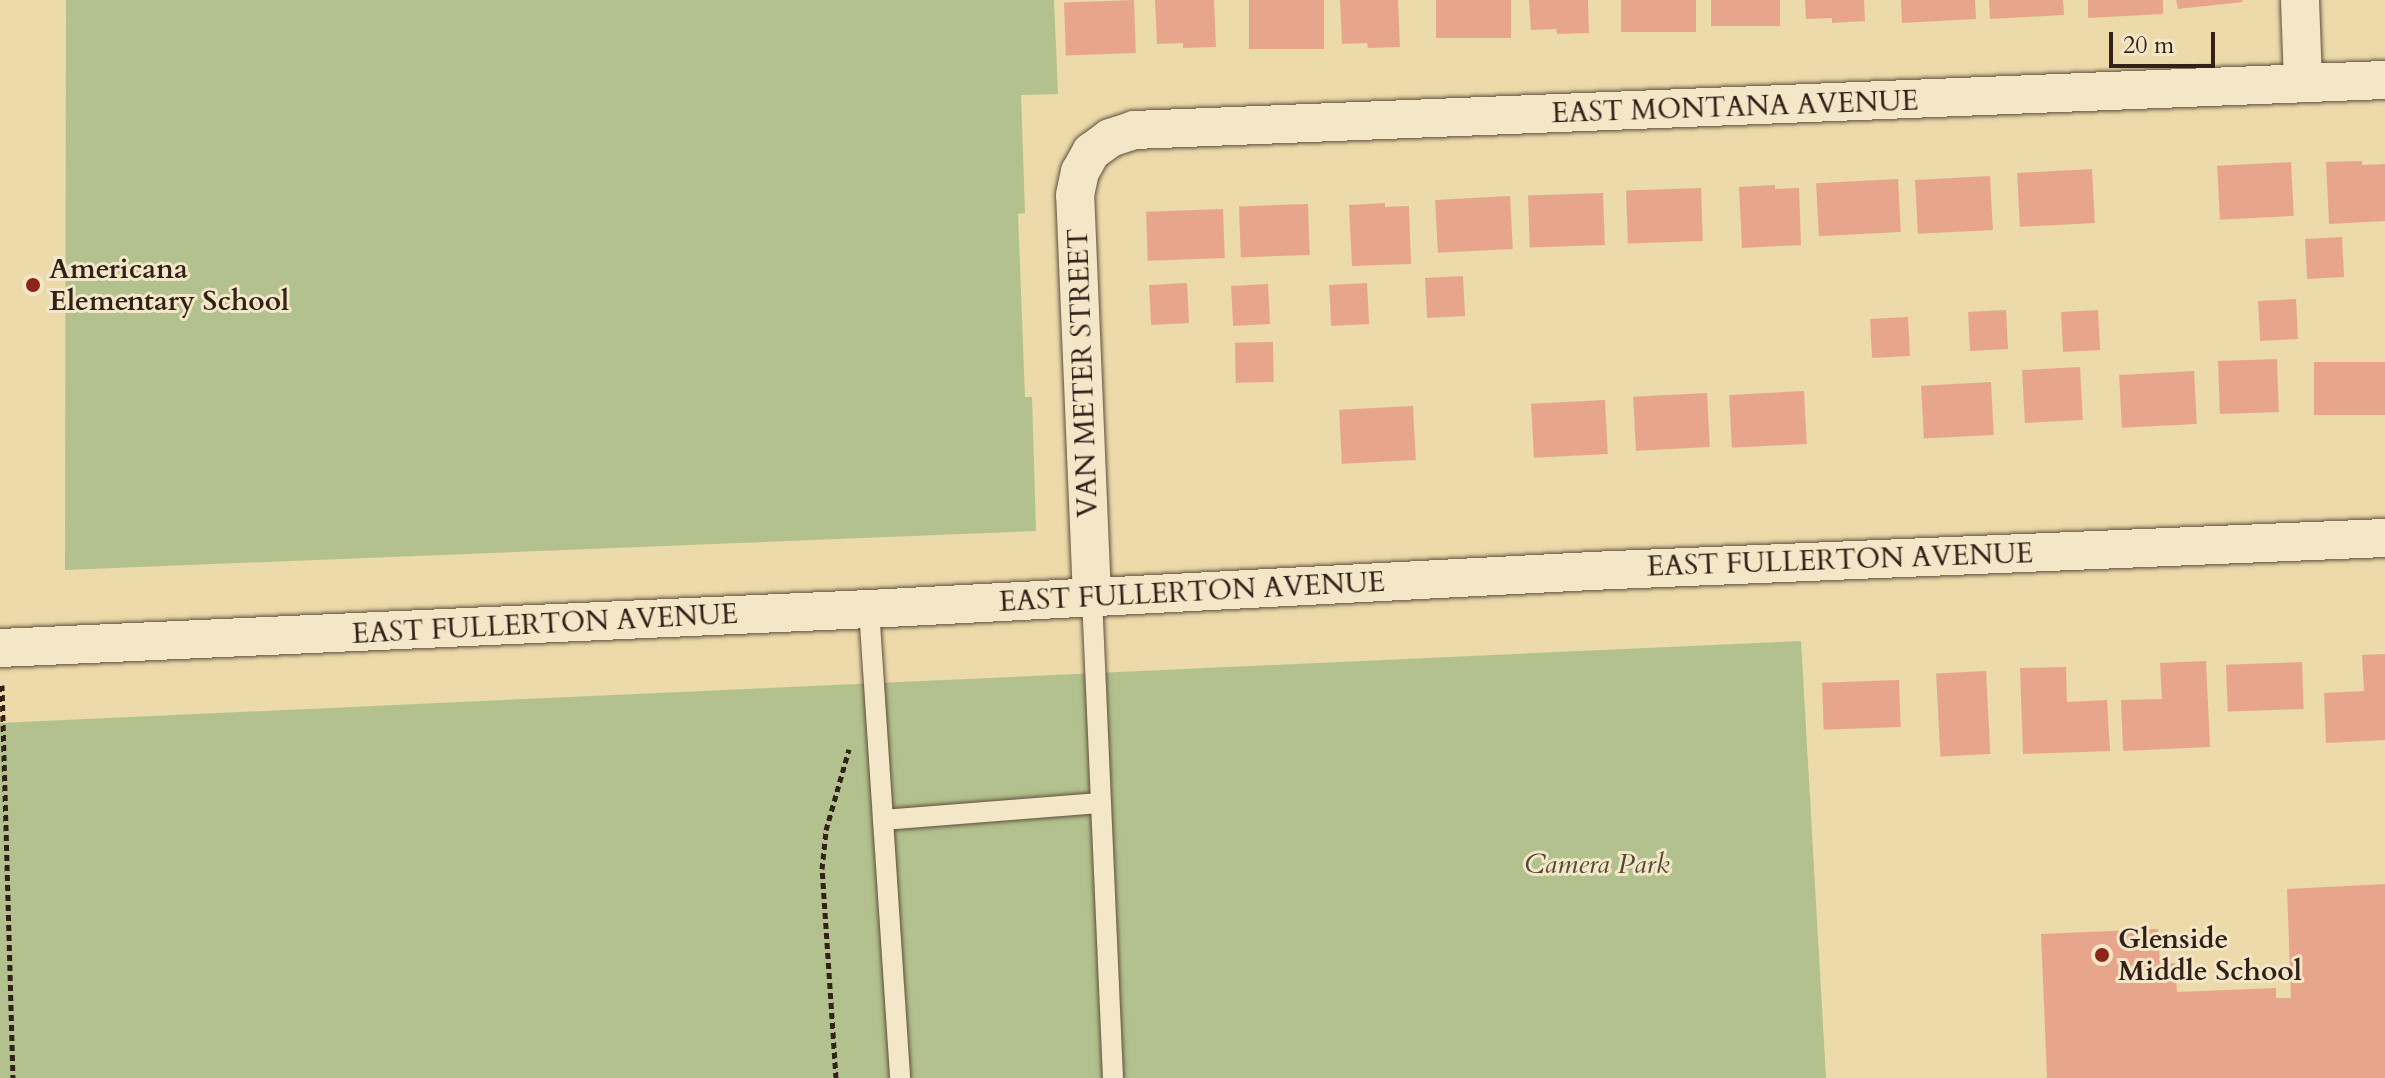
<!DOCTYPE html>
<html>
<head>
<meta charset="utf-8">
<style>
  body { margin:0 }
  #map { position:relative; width:2385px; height:1078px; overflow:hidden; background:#ecdaaa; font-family:Cardo,serif }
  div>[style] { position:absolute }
  .green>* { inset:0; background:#b2c18d }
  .building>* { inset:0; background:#e7a68b; transform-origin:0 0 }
  .path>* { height:5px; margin-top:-2.5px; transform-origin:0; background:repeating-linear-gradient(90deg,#322019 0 6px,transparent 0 10px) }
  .roads { filter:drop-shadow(0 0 2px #604e3d) drop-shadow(0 0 2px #604e3d) }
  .lane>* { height:20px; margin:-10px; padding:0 10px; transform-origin:10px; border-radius:10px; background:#f3e7c8 }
  .street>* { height:38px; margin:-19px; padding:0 19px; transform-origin:19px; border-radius:19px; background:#f3e7c8 }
  .dots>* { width:22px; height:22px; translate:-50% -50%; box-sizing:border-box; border:4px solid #f3e7c8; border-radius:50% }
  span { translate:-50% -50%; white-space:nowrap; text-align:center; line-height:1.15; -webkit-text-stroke:6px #f3e7c8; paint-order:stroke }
  .street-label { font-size:28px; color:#322019 }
  .poi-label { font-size:28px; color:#322019; font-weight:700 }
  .left { translate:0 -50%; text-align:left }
  .park-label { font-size:28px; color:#524836; font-style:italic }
  .scale { position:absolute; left:2109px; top:32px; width:106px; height:36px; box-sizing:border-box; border:4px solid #322019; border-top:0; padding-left:10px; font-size:24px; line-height:28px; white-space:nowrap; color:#322019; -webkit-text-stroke:6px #f3e7c8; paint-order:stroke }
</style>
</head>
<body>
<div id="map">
  <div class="green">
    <div style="clip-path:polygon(66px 0,1054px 0,1058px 94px,1021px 95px,1025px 213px,1018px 214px,1025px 397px,1032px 397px,1036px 531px,65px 570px)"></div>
    <div style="clip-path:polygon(1801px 641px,1826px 1078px,0 1078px,0 723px)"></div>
  </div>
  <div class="building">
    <div style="left:1134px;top:0;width:53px;height:70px;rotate:88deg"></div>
    <div style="clip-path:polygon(1155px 0,1214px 0,1216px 47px,1183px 48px,1183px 43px,1157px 44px)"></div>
    <div style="left:1249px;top:0;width:75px;height:49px"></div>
    <div style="clip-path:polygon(1340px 0,1398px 0,1400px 47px,1368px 48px,1367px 43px,1342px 44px)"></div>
    <div style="left:1436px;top:0;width:75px;height:38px"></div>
    <div style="clip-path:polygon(1529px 0,1588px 0,1589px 33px,1557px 34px,1556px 29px,1531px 30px)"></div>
    <div style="left:1621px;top:0;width:75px;height:32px"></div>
    <div style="left:1711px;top:0;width:69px;height:26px"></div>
    <div style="clip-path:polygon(1805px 0,1864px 0,1865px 21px,1832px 23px,1832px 18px,1806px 19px)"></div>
    <div style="clip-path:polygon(1901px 0,1975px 0,1976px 19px,1902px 23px)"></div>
    <div style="clip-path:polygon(1989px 0,2063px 0,2064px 15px,1990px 19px)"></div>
    <div style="clip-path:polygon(2088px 0,2163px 0,2163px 14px,2088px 18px)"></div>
    <div style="clip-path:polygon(2176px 0,2242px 0,2243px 2px,2178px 9px)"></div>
    <div style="clip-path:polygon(2362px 161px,2362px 165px,2385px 164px,2385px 221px,2329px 224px,2326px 162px)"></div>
    <div style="left:2291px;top:162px;width:54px;height:74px;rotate:87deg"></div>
    <div style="left:2092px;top:169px;width:54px;height:75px;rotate:87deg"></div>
    <div style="left:1990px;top:176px;width:54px;height:75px;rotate:87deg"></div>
    <div style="left:1898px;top:179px;width:53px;height:82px;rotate:87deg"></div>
    <div style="clip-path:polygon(1775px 185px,1775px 189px,1799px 188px,1801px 245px,1742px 248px,1739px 187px)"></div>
    <div style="left:1701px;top:188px;width:53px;height:75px;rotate:88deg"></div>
    <div style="left:1603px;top:193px;width:52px;height:75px;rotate:88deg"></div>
    <div style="left:1510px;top:196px;width:53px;height:75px;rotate:87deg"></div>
    <div style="clip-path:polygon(1385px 203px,1385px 207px,1409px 206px,1411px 264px,1352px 266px,1349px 205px)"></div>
    <div style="left:1308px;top:204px;width:51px;height:69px;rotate:88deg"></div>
    <div style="left:1223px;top:209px;width:49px;height:77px;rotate:88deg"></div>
    <div style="left:2342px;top:237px;width:40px;height:37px;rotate:87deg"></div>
    <div style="left:1463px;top:276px;width:40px;height:38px;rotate:87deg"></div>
    <div style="left:1187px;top:283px;width:40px;height:38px;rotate:87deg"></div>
    <div style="left:1367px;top:283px;width:41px;height:38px;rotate:87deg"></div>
    <div style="left:1268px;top:284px;width:40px;height:37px;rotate:87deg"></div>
    <div style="left:2296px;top:299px;width:40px;height:38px;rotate:87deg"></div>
    <div style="left:2006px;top:310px;width:39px;height:38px;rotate:87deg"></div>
    <div style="left:2098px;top:310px;width:40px;height:37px;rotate:87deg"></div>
    <div style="left:1908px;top:317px;width:39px;height:38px;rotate:87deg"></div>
    <div style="left:1273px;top:342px;width:40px;height:38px;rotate:89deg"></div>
    <div style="left:2277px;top:359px;width:53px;height:59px;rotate:88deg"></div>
    <div style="left:2385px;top:362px;width:53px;height:71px;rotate:90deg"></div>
    <div style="left:2080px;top:367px;width:53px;height:58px;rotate:87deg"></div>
    <div style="left:2194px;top:371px;width:53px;height:75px;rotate:87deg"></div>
    <div style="left:1991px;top:382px;width:53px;height:70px;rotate:87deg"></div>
    <div style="left:1804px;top:391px;width:53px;height:75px;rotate:87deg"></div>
    <div style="left:1707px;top:393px;width:54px;height:74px;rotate:87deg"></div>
    <div style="left:1605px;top:400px;width:54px;height:74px;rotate:87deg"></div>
    <div style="left:1413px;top:406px;width:54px;height:74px;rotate:87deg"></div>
    <div style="clip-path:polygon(2385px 654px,2385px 740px,2326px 743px,2324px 693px,2364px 691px,2362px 655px)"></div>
    <div style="clip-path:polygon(2206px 661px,2210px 747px,2123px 751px,2121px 700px,2162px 699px,2160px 663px)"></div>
    <div style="left:2302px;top:662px;width:47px;height:76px;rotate:88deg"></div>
    <div style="clip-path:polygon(2066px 667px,2067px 702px,2107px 700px,2110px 751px,2023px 754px,2020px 668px)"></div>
    <div style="left:1986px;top:671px;width:83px;height:50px;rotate:87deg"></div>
    <div style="left:1899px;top:680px;width:47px;height:77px;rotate:88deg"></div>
    <div style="clip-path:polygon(2385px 884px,2385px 1078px,2047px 1078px,2041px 934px,2158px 929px,2160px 964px,2175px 963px,2177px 992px,2276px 988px,2276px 998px,2291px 998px,2287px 889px)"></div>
  </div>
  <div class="path">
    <div style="left:2px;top:685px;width:393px;rotate:88.4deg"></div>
    <div style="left:836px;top:1078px;width:209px;rotate:-93.8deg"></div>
    <div style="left:822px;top:869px;width:39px;rotate:-84deg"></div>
    <div style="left:826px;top:830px;width:84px;rotate:-74.1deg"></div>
  </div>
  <div class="roads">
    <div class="lane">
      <div style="left:1092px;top:597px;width:481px;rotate:87.5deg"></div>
      <div style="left:869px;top:609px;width:211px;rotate:86.2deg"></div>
      <div style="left:883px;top:820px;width:217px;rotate:-4.5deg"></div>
      <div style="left:883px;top:820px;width:259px;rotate:86.2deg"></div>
    </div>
    <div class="street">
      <div style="left:2300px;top:0;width:83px;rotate:87.9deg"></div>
      <div style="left:1092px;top:597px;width:402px;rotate:-92.4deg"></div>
      <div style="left:1075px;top:195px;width:24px;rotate:-78deg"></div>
      <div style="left:1080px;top:172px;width:23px;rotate:-61deg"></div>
      <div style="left:1091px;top:152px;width:24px;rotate:-36deg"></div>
      <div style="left:1110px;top:138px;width:25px;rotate:-18deg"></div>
      <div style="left:1134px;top:130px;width:1252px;rotate:-2.29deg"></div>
      <div style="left:0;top:648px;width:870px;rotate:-2.57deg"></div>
      <div style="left:869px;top:609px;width:723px;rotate:-3.01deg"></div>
      <div style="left:1591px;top:571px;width:795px;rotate:-2.38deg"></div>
    </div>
  </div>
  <div class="dots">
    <div style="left:33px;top:285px;background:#8f2418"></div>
    <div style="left:2102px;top:955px;background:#8f2418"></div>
  </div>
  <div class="street-label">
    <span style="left:1735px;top:107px;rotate:-2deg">EAST MONTANA AVENUE</span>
    <span style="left:1083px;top:373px;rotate:-92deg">VAN METER STREET</span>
    <span style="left:1840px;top:560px;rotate:-2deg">EAST FULLERTON AVENUE</span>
    <span style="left:1192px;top:592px;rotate:-3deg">EAST FULLERTON AVENUE</span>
    <span style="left:545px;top:624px;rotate:-3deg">EAST FULLERTON AVENUE</span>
  </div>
  <div class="poi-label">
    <span class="left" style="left:49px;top:285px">Americana<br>Elementary School</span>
    <span class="left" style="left:2118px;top:955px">Glenside<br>Middle School</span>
  </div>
  <div class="park-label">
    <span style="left:1597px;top:864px">Camera Park</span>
  </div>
  <div class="scale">20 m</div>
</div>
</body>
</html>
